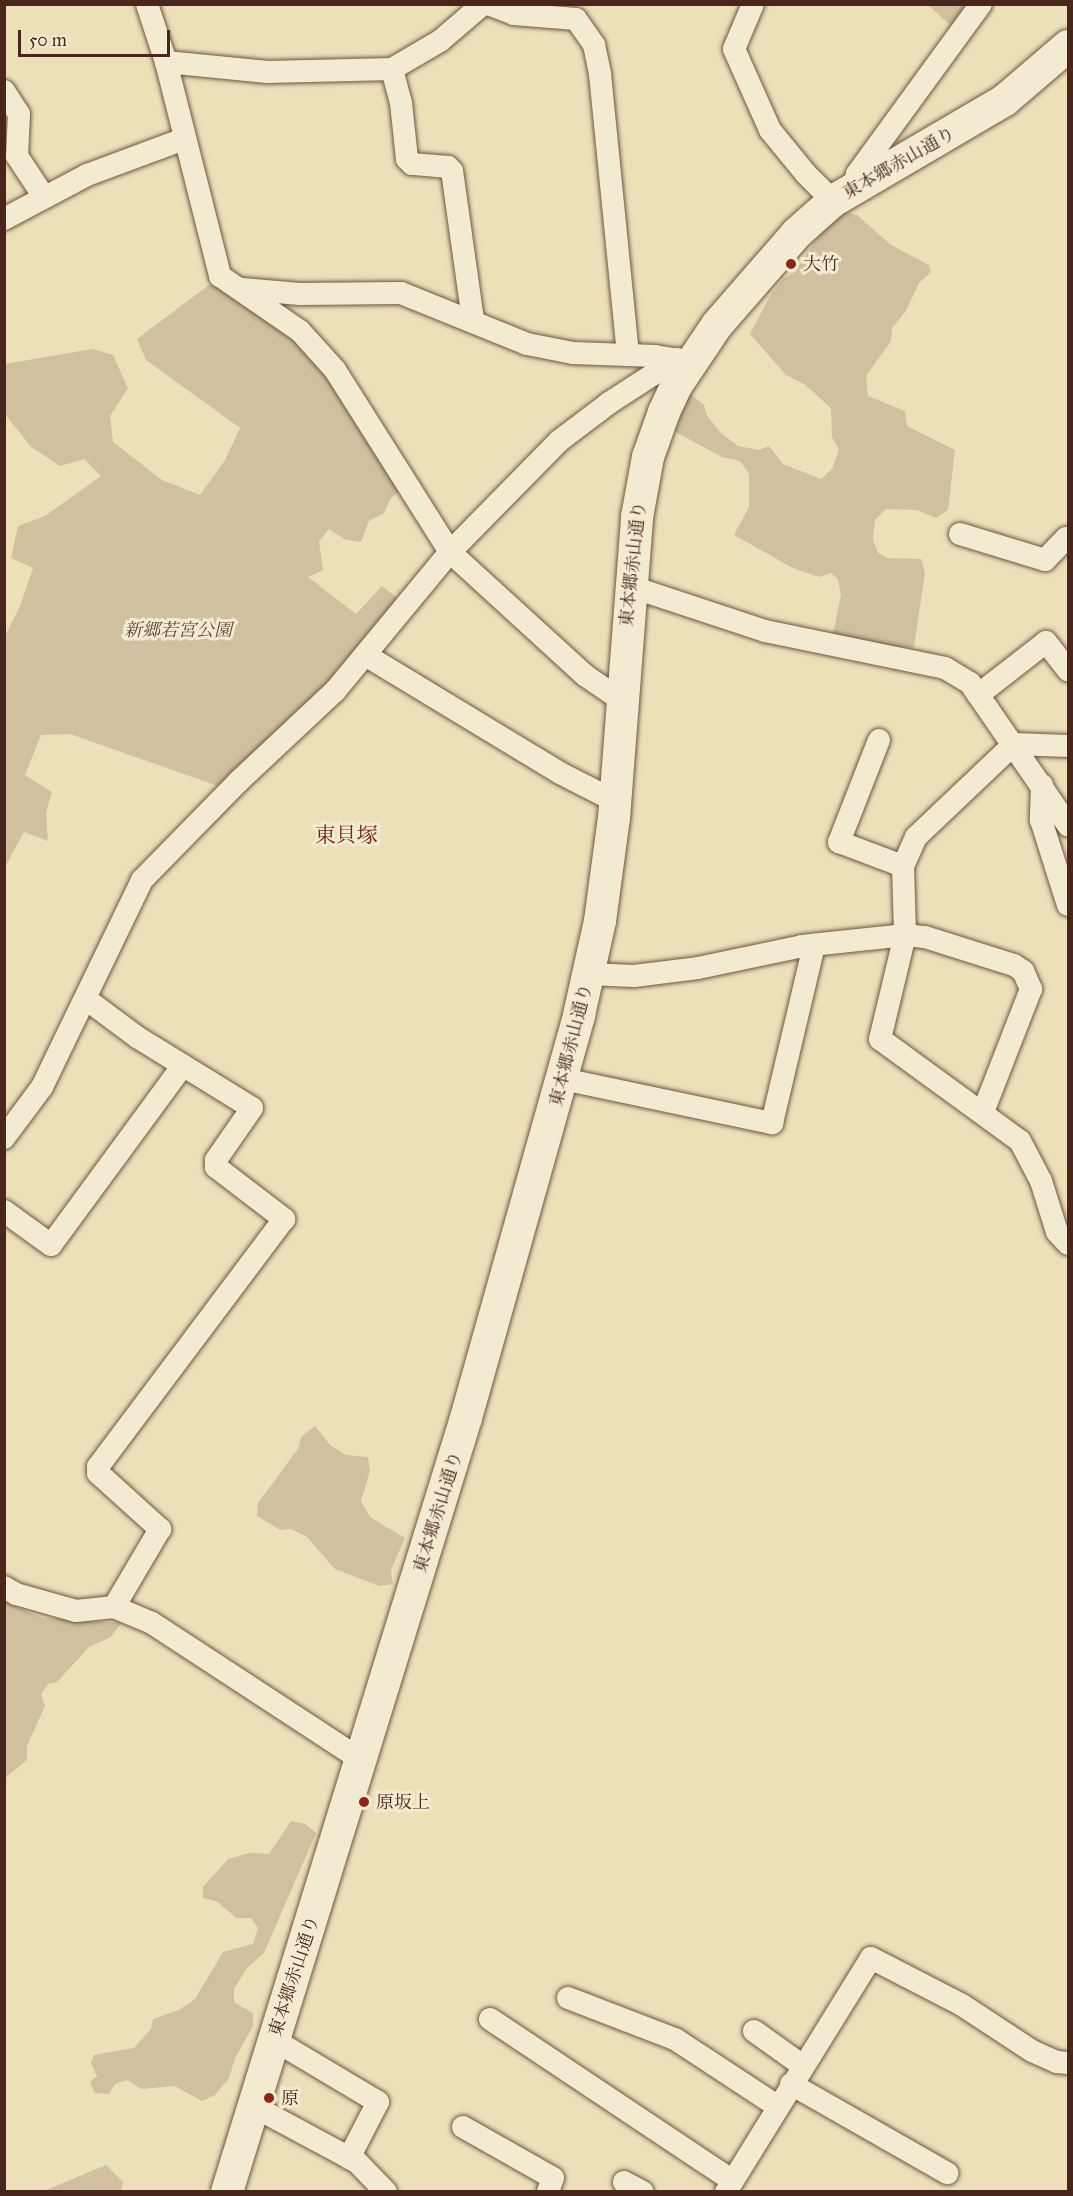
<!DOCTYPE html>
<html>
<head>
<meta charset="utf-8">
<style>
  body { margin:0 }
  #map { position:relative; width:1073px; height:2196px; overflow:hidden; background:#ece0b8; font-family:"IM FELL Great Primer","Noto Serif JP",serif }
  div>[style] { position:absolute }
  .green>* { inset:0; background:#d0c09d }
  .roads { filter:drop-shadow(0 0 2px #715442) drop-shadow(0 0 2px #715442) }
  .street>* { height:22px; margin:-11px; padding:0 11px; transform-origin:11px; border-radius:11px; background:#f3ebd1 }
  .secondary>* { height:32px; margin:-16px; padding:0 16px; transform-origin:16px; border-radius:16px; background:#f3ebd1 }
  .dots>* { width:16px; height:16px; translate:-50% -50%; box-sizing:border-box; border:3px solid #f3ebd1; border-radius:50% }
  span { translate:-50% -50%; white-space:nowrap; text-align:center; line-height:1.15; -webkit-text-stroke:6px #f3ebd1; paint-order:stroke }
  .street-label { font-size:18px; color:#48261b }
  .poi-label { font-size:18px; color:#48261b }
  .left { translate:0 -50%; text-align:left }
  .park-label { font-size:18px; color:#634535; font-style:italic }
  .quarter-label { font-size:21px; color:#7a1f14 }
  .frame { position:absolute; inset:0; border:6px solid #48261b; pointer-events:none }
  .scale { position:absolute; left:18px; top:30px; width:152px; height:27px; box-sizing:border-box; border:3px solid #48261b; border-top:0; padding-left:8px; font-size:18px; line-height:21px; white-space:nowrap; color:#48261b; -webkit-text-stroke:4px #f3ebd1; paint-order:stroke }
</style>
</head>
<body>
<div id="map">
  <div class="green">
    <div style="clip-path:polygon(928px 5px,972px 5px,957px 31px)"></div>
    <div style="clip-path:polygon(843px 211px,857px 215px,891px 245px,929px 265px,931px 272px,919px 283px,906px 311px,892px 328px,891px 341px,866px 376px,868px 396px,905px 411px,907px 426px,955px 450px,948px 510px,936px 518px,917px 510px,886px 509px,875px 520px,873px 539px,878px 553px,887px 558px,921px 559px,925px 573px,914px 647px,895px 648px,833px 634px,841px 595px,838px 579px,831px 573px,819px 577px,793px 568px,734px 535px,749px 507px,749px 474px,740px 461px,722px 457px,672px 430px,689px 393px,704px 405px,707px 416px,721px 433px,738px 446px,759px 450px,769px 446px,783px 464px,821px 479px,832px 469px,839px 450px,832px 437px,831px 408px,804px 384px,786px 375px,750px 334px,770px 296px,784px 278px,795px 272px,823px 229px)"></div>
    <div style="clip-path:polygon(222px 280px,297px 334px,404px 487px,391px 498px,384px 513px,369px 521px,361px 542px,346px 540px,329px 529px,319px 541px,323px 570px,308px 577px,356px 614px,382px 586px,401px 601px,343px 670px,218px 786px,70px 734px,41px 735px,25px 775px,52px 792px,46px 813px,48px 841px,24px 832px,5px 867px,5px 636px,20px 606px,33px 568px,11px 558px,18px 526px,45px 516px,101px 476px,84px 459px,60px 466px,31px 447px,5px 414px,5px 364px,92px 349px,113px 355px,128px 388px,110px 416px,113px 442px,162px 480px,200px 495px,225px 460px,240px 428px,146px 360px,137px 339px,209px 285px)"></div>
    <div style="clip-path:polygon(315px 1426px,330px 1445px,346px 1455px,368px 1457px,370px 1471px,361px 1501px,370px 1517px,405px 1538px,391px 1570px,393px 1584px,379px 1586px,335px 1569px,307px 1537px,291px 1529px,280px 1530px,257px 1516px,258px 1503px,298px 1449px,301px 1437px)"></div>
    <div style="clip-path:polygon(5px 1602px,43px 1618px,121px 1623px,111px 1637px,89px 1647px,57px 1682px,48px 1684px,41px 1694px,45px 1706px,27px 1746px,27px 1760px,5px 1778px)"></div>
    <div style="clip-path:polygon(291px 1821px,305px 1824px,316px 1833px,264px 1953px,247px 1968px,234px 1989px,234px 2002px,253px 2013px,253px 2026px,235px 2058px,229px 2078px,215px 2095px,202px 2101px,175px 2086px,142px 2089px,127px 2080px,115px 2084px,109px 2094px,95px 2093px,90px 2082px,97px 2076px,91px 2063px,94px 2055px,134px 2048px,151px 2029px,153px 2019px,179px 2010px,195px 1999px,223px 1952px,253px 1944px,258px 1928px,251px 1918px,236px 1918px,218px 1902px,203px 1898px,203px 1887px,228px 1859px,249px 1853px,269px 1854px)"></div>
    <div style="clip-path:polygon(106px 2165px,123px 2182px,121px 2191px,44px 2191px)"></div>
  </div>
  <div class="roads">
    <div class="street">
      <div style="left:147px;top:4px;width:61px;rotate:71.9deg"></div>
      <div style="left:166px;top:62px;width:221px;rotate:75.8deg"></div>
      <div style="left:220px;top:276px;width:97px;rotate:34.5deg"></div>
      <div style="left:300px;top:331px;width:52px;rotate:48.1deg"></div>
      <div style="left:335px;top:370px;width:215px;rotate:57.7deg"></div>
      <div style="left:450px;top:552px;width:184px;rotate:42.4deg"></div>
      <div style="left:586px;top:676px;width:42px;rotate:34.4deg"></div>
      <div style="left:488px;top:4px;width:28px;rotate:21deg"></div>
      <div style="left:514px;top:14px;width:62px;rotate:4.6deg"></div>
      <div style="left:576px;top:19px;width:32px;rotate:55deg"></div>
      <div style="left:594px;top:45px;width:30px;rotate:78deg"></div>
      <div style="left:600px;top:74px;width:281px;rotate:84.3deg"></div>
      <div style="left:753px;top:4px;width:49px;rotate:112.9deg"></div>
      <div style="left:734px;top:49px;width:89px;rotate:66deg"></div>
      <div style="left:770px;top:130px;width:57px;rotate:50.7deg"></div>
      <div style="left:806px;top:174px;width:38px;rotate:45deg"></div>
      <div style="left:166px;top:62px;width:102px;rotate:5.6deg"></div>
      <div style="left:268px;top:72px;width:124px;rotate:-1.4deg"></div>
      <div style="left:4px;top:91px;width:27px;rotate:57deg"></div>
      <div style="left:19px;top:114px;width:42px;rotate:92.7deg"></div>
      <div style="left:17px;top:156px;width:49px;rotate:56.6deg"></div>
      <div style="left:853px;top:190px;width:16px;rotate:-76deg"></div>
      <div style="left:857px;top:174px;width:210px;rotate:-53.9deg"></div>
      <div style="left:4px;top:219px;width:94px;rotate:-27.9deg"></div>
      <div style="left:87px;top:175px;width:103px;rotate:-20.4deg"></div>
      <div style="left:242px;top:289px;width:58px;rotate:4.9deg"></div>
      <div style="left:300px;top:294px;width:101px;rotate:-0.6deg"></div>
      <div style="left:401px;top:293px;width:136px;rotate:22deg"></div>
      <div style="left:527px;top:344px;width:47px;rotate:11.1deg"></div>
      <div style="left:573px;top:353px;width:82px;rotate:2.1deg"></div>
      <div style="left:655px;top:356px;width:28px;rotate:10deg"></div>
      <div style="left:473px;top:320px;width:150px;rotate:-98deg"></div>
      <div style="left:452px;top:171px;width:6px;rotate:-135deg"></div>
      <div style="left:448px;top:167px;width:36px;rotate:-175deg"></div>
      <div style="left:412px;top:164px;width:7px;rotate:-135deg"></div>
      <div style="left:407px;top:159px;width:56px;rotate:-96.1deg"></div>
      <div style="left:401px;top:103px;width:35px;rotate:-105deg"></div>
      <div style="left:392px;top:69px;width:56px;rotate:-30.3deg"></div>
      <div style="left:440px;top:41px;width:57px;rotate:-40.7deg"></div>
      <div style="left:960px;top:534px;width:89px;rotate:17deg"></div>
      <div style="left:1045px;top:560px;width:30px;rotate:-46deg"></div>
      <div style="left:1066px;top:538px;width:4px;rotate:56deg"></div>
      <div style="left:629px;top:586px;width:143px;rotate:18.3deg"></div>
      <div style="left:765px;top:631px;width:184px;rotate:11.6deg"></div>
      <div style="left:945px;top:668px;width:29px;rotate:31deg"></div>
      <div style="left:970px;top:683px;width:173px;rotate:55.4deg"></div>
      <div style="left:367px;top:656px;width:226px;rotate:31.2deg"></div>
      <div style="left:560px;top:773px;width:62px;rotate:27deg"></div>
      <div style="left:978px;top:695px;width:86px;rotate:-37.9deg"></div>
      <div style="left:1046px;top:642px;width:36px;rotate:52deg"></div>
      <div style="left:879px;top:740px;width:110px;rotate:111.4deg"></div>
      <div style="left:839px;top:842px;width:68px;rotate:20.6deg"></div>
      <div style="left:1068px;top:746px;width:54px;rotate:-177.9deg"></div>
      <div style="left:1014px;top:744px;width:135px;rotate:136.5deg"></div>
      <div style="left:916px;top:837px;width:32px;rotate:114deg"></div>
      <div style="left:903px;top:866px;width:69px;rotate:88.3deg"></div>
      <div style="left:905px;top:935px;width:107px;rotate:103.5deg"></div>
      <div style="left:880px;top:1039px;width:173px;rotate:36.1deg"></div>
      <div style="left:1020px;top:1141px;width:45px;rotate:62.3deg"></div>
      <div style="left:1041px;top:1181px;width:53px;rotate:72.6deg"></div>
      <div style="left:1057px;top:1232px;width:16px;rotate:47deg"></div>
      <div style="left:1042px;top:785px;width:35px;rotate:92deg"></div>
      <div style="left:1041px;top:820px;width:89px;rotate:72.4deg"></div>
      <div style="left:589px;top:974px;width:45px;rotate:2.5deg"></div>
      <div style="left:634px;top:976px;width:64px;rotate:-7.1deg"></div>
      <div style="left:698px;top:968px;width:106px;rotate:-11.9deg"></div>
      <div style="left:802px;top:946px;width:104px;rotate:-6.1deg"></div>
      <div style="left:905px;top:935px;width:20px;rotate:6deg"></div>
      <div style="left:925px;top:937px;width:93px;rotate:17.5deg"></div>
      <div style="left:1014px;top:965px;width:11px;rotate:34deg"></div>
      <div style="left:1023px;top:971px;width:20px;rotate:66deg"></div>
      <div style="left:1031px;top:989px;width:132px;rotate:111.3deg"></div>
      <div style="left:86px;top:999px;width:64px;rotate:36.7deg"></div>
      <div style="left:137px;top:1037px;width:135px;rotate:31.7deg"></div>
      <div style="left:252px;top:1108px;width:63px;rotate:124.7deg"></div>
      <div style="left:216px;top:1160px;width:7px;rotate:90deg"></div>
      <div style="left:216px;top:1167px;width:86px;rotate:37.4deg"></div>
      <div style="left:284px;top:1219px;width:310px;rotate:126.9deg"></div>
      <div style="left:98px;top:1467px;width:6px;rotate:90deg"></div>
      <div style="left:98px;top:1473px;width:84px;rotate:42.1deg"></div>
      <div style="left:160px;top:1529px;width:91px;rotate:120.5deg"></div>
      <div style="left:563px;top:1079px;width:214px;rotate:11.9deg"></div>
      <div style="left:772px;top:1123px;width:183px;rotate:-76.7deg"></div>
      <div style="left:4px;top:1138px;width:64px;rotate:-53.3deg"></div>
      <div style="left:42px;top:1087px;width:230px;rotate:-64.2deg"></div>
      <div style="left:142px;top:880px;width:139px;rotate:-45.6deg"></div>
      <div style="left:239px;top:781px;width:132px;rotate:-43.2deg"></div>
      <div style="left:335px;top:691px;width:180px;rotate:-50.4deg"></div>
      <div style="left:450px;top:552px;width:156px;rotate:-45.5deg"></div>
      <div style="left:559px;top:441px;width:63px;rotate:-37.2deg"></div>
      <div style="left:609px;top:403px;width:81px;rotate:-32.9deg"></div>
      <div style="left:4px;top:1211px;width:58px;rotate:35.9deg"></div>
      <div style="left:51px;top:1245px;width:223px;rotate:-53.7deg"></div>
      <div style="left:4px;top:1587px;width:14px;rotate:30deg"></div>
      <div style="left:16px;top:1594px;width:62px;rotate:15.8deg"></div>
      <div style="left:76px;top:1611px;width:38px;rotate:-6deg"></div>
      <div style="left:114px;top:1607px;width:41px;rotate:22.8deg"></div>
      <div style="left:152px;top:1623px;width:252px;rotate:33.2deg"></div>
      <div style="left:568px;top:1998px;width:115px;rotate:21deg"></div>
      <div style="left:675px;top:2039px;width:122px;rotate:33.3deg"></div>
      <div style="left:490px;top:2019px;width:290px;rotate:33.7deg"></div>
      <div style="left:754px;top:2031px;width:60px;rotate:35.5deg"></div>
      <div style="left:274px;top:2040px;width:121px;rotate:30.8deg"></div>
      <div style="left:378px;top:2102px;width:63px;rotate:117.4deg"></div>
      <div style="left:791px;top:2084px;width:180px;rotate:29.7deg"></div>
      <div style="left:253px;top:2106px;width:118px;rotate:28.3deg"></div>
      <div style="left:357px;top:2162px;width:42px;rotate:46deg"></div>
      <div style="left:463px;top:2127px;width:103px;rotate:29.5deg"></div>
      <div style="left:553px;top:2178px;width:15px;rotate:110deg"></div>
      <div style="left:624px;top:2182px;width:21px;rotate:28deg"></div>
      <div style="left:726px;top:2192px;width:275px;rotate:-58.2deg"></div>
      <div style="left:871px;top:1958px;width:102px;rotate:27.3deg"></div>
      <div style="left:962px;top:2005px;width:84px;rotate:33.3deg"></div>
      <div style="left:1032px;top:2051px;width:27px;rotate:24deg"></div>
      <div style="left:1057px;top:2062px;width:11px;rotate:5deg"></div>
    </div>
    <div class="secondary">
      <div style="left:227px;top:2192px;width:810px;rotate:-72.84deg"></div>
      <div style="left:466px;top:1418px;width:419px;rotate:-74.3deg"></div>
      <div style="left:579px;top:1015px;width:96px;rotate:-77.4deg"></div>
      <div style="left:600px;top:921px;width:104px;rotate:-82.3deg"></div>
      <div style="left:614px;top:818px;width:302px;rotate:-85.6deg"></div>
      <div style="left:637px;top:517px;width:61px;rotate:-79.6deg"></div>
      <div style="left:648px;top:457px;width:48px;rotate:-70.4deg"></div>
      <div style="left:664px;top:412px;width:29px;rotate:-65deg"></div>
      <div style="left:676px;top:386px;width:73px;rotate:-56.1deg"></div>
      <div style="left:717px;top:325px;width:122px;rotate:-49deg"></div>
      <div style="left:797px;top:233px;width:48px;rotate:-41.6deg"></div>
      <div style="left:833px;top:201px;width:199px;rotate:-30.4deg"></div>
      <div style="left:1005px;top:100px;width:83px;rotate:-40.6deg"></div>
    </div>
  </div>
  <div class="dots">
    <div style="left:791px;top:264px;background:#8f2418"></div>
    <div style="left:364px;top:1802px;background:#8f2418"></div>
    <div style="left:269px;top:2098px;background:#8f2418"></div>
  </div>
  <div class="street-label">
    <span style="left:899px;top:163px;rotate:-30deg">東本郷赤山通り</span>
    <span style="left:633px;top:564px;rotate:-84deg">東本郷赤山通り</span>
    <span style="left:571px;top:1045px;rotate:-76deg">東本郷赤山通り</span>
    <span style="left:438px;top:1512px;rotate:-73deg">東本郷赤山通り</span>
    <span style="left:294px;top:1976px;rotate:-72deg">東本郷赤山通り</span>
  </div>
  <div class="poi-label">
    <span class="left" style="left:803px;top:264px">大竹</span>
    <span class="left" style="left:376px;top:1802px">原坂上</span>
    <span class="left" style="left:281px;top:2098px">原</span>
  </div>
  <div class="park-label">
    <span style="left:178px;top:630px">新郷若宮公園</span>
  </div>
  <div class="quarter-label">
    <span style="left:346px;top:835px">東貝塚</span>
  </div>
  <div class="frame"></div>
  <div class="scale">50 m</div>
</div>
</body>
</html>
